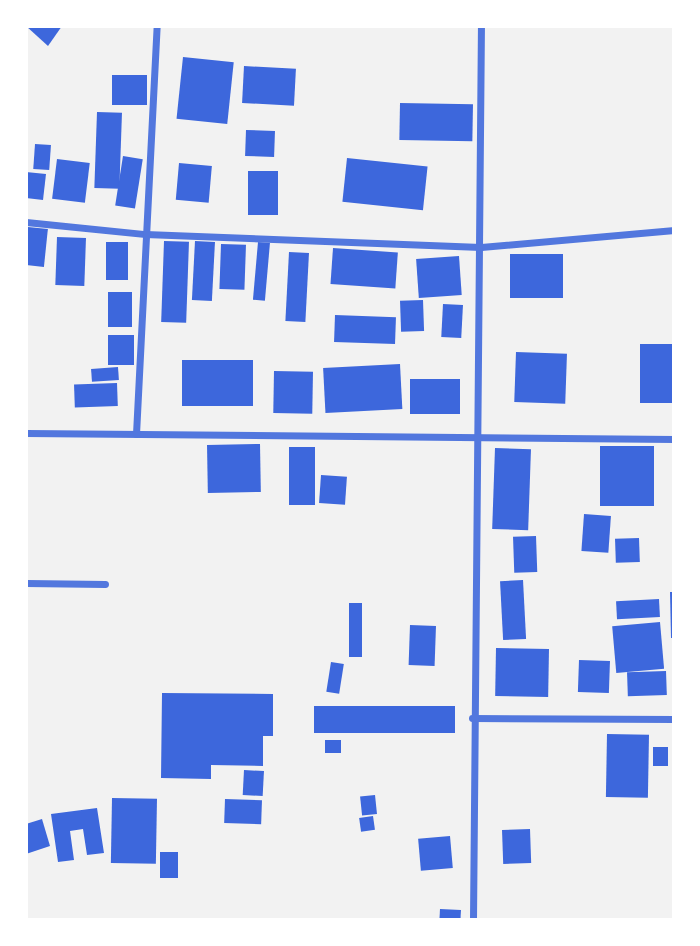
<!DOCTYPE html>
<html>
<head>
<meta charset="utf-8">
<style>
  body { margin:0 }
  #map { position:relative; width:700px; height:946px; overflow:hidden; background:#f2f2f2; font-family:Spectral,serif }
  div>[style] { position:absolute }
  .building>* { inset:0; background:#3d67dc; transform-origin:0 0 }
  .minor>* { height:7px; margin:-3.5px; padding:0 3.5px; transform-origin:3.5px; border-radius:3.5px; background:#5277de }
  span { translate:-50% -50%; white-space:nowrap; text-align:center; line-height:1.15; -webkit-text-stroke:7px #fff; paint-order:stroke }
  .frame { position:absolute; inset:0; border:28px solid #fff; pointer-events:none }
</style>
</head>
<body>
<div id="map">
  <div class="building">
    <div style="clip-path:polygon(26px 26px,62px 26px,48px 46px)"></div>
    <div style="left:183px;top:57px;width:51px;height:62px;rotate:6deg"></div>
    <div style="left:244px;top:66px;width:52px;height:37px;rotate:3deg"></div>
    <div style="left:112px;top:75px;width:35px;height:30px"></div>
    <div style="left:400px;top:103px;width:73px;height:37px;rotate:1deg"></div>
    <div style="left:97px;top:112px;width:25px;height:76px;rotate:2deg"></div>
    <div style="left:246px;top:130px;width:29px;height:26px;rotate:2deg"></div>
    <div style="left:35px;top:144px;width:16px;height:25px;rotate:4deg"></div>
    <div style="left:123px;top:156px;width:20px;height:50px;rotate:9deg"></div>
    <div style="left:347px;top:158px;width:81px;height:44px;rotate:6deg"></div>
    <div style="left:57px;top:159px;width:33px;height:40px;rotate:7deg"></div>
    <div style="left:179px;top:163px;width:33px;height:37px;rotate:5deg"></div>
    <div style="left:248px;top:171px;width:30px;height:44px"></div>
    <div style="clip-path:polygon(26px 172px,46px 174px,43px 200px,26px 198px)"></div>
    <div style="left:28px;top:227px;width:20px;height:38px;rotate:6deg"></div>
    <div style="left:57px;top:237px;width:29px;height:48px;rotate:2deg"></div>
    <div style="left:164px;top:241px;width:25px;height:81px;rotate:2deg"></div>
    <div style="left:195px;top:241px;width:20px;height:59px;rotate:3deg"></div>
    <div style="left:106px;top:242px;width:22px;height:38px"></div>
    <div style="left:258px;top:242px;width:12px;height:58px;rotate:5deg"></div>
    <div style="left:221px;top:244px;width:25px;height:45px;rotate:2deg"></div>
    <div style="left:333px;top:248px;width:65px;height:36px;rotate:4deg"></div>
    <div style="left:289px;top:252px;width:20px;height:69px;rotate:3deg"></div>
    <div style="left:510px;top:254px;width:53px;height:44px"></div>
    <div style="left:459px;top:256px;width:39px;height:43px;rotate:86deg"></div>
    <div style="left:108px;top:292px;width:24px;height:35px"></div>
    <div style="left:423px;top:300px;width:31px;height:23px;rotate:88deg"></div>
    <div style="left:443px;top:304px;width:20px;height:33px;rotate:3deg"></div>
    <div style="left:335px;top:315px;width:61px;height:27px;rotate:2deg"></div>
    <div style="left:134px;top:335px;width:30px;height:26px;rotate:90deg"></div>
    <div style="left:640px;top:344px;width:34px;height:59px"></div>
    <div style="left:516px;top:352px;width:51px;height:50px;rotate:2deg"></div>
    <div style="left:182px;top:360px;width:71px;height:46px"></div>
    <div style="left:400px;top:364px;width:45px;height:77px;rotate:87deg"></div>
    <div style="left:118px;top:367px;width:13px;height:27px;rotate:86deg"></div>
    <div style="left:274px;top:371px;width:39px;height:42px;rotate:1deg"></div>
    <div style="left:460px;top:379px;width:35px;height:50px;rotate:90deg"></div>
    <div style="left:117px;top:383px;width:23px;height:43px;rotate:88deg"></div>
    <div style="left:260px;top:444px;width:48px;height:53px;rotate:89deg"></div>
    <div style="left:600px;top:446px;width:54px;height:60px"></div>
    <div style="left:289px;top:447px;width:26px;height:58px"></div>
    <div style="left:495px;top:448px;width:36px;height:81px;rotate:2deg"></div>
    <div style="left:321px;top:475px;width:26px;height:28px;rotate:4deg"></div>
    <div style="left:584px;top:514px;width:27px;height:37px;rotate:4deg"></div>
    <div style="left:536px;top:536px;width:36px;height:23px;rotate:88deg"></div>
    <div style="left:639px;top:538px;width:24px;height:24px;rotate:88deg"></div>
    <div style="left:523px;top:580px;width:59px;height:23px;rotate:87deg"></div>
    <div style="clip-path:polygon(670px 592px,674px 592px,674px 638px,671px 638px)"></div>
    <div style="left:659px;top:599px;width:18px;height:43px;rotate:87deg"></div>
    <div style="left:349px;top:603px;width:13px;height:54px"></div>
    <div style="left:660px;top:622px;width:47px;height:48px;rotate:85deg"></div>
    <div style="left:410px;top:625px;width:26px;height:40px;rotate:2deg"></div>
    <div style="left:496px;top:648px;width:53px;height:48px;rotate:1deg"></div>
    <div style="left:579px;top:660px;width:31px;height:32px;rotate:2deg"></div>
    <div style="left:331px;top:662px;width:13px;height:30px;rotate:9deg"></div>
    <div style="left:666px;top:671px;width:24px;height:39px;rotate:88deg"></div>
    <div style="clip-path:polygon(162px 693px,273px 694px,273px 736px,263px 736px,263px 766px,211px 765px,211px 779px,161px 778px)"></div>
    <div style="left:314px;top:706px;width:141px;height:27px"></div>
    <div style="left:607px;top:734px;width:42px;height:63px;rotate:1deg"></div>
    <div style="left:325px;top:740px;width:16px;height:13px"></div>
    <div style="left:653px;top:747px;width:15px;height:19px"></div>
    <div style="left:244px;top:770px;width:20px;height:25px;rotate:3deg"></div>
    <div style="left:375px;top:795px;width:19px;height:15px;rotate:84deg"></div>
    <div style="left:112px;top:798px;width:45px;height:65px;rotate:1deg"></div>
    <div style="left:225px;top:799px;width:37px;height:24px;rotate:2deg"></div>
    <div style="clip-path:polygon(97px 808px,104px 853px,87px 855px,83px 829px,70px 831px,74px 860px,58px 862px,51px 814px)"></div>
    <div style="left:373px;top:816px;width:14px;height:14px;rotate:82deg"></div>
    <div style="clip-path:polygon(42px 819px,50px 846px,26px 854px,26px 824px)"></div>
    <div style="left:530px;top:829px;width:34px;height:28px;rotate:88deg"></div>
    <div style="left:450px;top:836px;width:32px;height:32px;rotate:85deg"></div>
    <div style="left:160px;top:852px;width:18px;height:26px"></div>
    <div style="left:440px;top:909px;width:21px;height:11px;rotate:3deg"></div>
  </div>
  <div class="minor">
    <div style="left:26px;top:222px;width:120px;rotate:5.8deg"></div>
    <div style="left:145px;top:234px;width:336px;rotate:2.2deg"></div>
    <div style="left:481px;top:247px;width:194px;rotate:-5deg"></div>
    <div style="left:26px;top:433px;width:648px;rotate:0.53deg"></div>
    <div style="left:136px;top:434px;width:409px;rotate:-87.1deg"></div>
    <div style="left:26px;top:583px;width:79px;rotate:0.7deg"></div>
    <div style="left:472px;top:718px;width:202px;rotate:0.3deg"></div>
    <div style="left:473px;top:920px;width:894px;rotate:-89.49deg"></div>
  </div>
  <div class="frame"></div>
</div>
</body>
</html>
